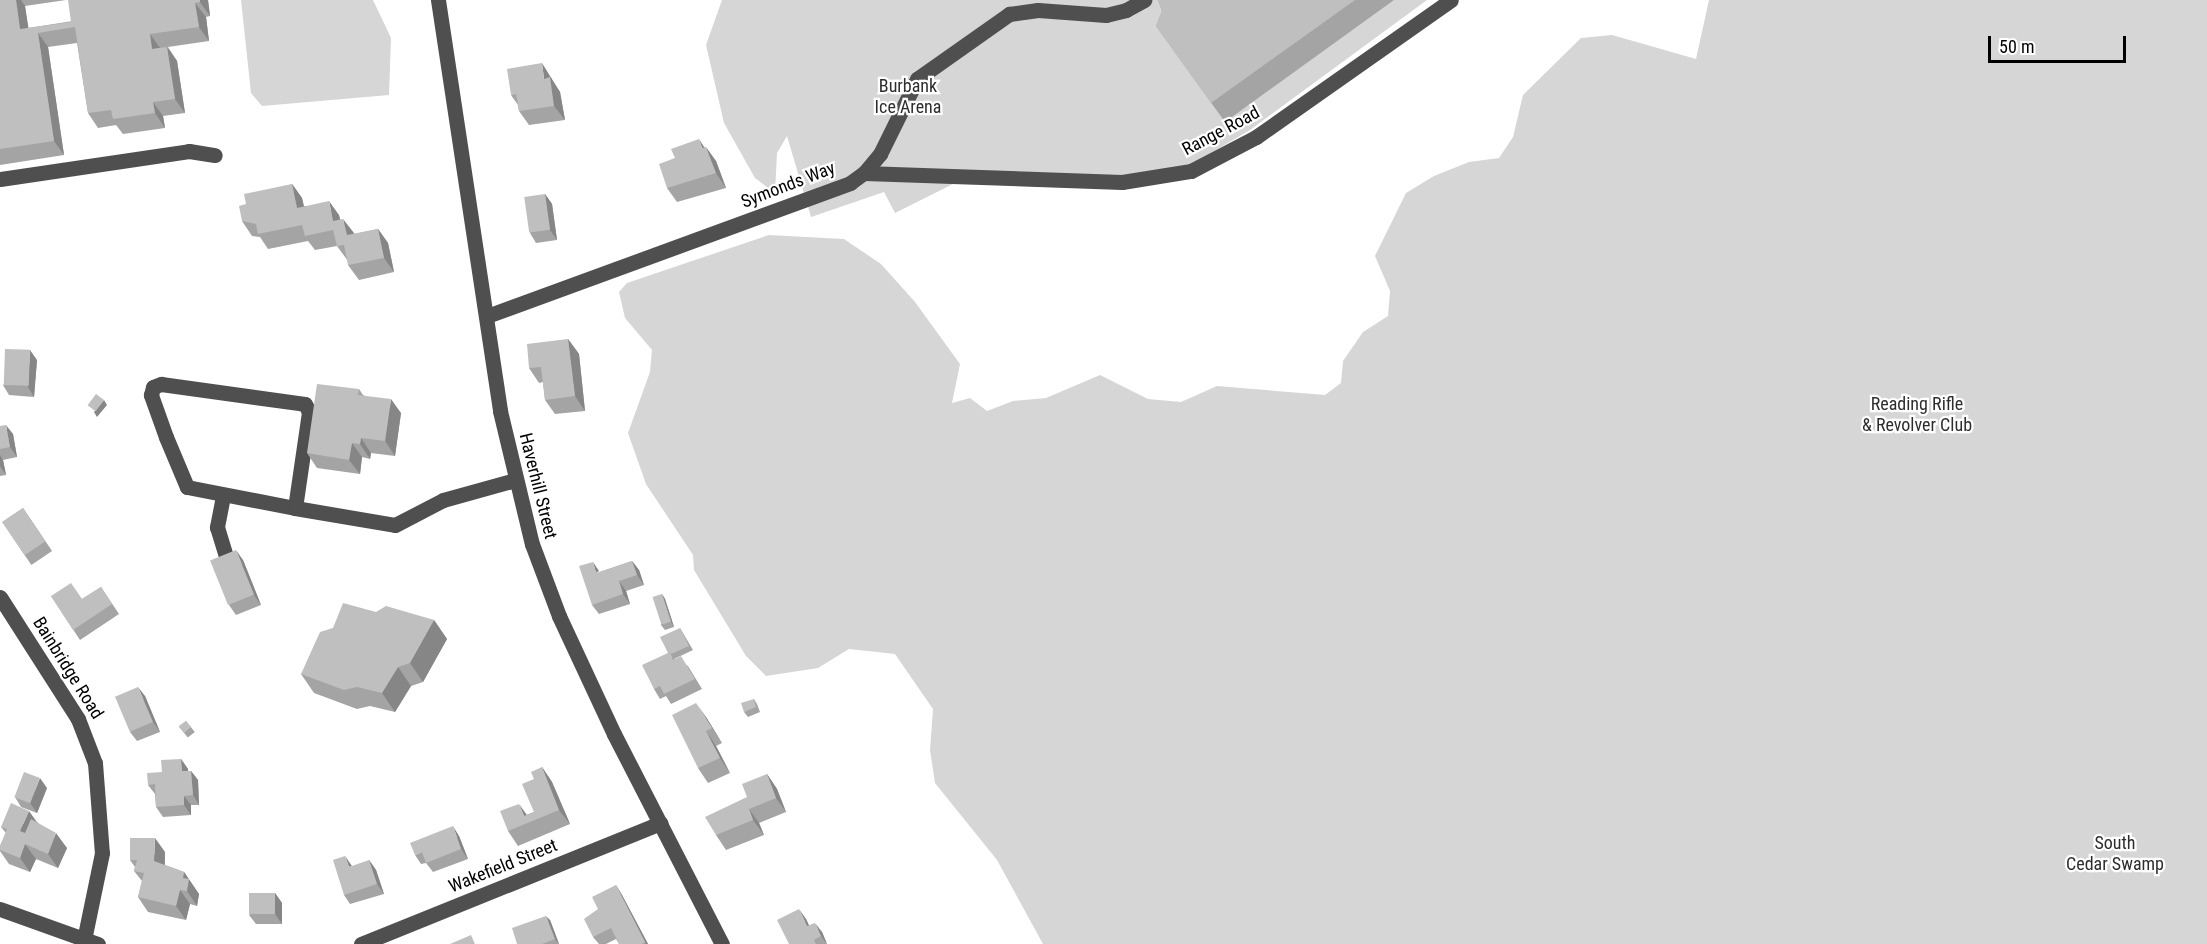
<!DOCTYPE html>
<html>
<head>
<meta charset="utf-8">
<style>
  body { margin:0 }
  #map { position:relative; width:2207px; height:944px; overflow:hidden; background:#fff; font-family:"Roboto Condensed",sans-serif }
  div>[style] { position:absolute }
  .green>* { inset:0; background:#d6d6d6 }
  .minor>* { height:15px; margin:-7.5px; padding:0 7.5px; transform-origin:7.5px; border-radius:7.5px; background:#4f4f4f }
  .wall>* { inset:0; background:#a4a4a4; transform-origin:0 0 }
  .shaded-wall>* { inset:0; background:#868686 }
  .building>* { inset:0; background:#bfbfbf; transform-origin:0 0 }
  span { translate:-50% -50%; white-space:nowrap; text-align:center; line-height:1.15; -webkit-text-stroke:4.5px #fff; paint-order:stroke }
  .park-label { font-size:18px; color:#2d2d2d }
  .street-label { font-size:18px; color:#000 }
  .scale { position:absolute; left:1988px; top:36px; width:138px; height:27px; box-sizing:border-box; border:3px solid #000; border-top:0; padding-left:8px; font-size:18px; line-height:21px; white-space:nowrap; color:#000; -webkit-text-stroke:4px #fff; paint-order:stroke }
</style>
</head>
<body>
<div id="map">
  <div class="green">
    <div style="clip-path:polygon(241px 0,373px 0,391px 38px,389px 95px,262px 106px,251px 93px)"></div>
    <div style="clip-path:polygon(722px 0,1427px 0,1250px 130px,1194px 163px,1151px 173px,1108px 176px,971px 175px,895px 213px,884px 192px,811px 217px,787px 136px,777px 153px,775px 193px,755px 178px,724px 123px,706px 45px)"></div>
    <div style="clip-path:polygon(1709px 0,2207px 0,2207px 944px,1043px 944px,997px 860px,935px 783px,930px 750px,933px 709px,895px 654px,849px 649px,818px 668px,766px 676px,746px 656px,694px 570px,693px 555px,646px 484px,628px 433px,650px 372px,652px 350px,625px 318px,619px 292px,627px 283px,769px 235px,844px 239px,881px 264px,915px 302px,960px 364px,952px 403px,970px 398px,987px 411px,1013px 401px,1046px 398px,1100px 375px,1148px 399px,1181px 402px,1217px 386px,1325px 395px,1341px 383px,1343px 361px,1363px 332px,1388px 316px,1390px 291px,1375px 256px,1406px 193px,1434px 176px,1469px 162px,1499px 158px,1513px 137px,1523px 95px,1581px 38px,1612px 35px,1696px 59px)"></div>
  </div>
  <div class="minor">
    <div style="left:438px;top:0;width:416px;rotate:81.4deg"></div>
    <div style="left:500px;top:411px;width:137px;rotate:76.5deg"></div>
    <div style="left:532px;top:544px;width:77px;rotate:69.4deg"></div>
    <div style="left:559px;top:616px;width:130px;rotate:65deg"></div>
    <div style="left:614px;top:734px;width:236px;rotate:62.8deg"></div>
    <div style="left:864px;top:173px;width:258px;rotate:2deg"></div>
    <div style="left:1122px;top:182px;width:70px;rotate:-9.1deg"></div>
    <div style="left:1191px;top:171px;width:73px;rotate:-27.6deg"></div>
    <div style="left:1256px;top:137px;width:238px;rotate:-35.1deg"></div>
    <div style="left:0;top:179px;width:191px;rotate:-8.4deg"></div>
    <div style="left:189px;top:151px;width:26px;rotate:9deg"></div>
    <div style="left:487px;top:316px;width:387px;rotate:-20.1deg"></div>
    <div style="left:850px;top:183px;width:17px;rotate:-36deg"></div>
    <div style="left:864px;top:173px;width:25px;rotate:-50deg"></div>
    <div style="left:880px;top:154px;width:84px;rotate:-63.7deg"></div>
    <div style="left:917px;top:79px;width:113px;rotate:-35.2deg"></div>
    <div style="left:1009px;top:14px;width:29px;rotate:-8deg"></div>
    <div style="left:1038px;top:10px;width:68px;rotate:4.2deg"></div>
    <div style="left:1106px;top:15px;width:21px;rotate:-14deg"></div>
    <div style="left:1126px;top:10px;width:21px;rotate:-29deg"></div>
    <div style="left:223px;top:496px;width:32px;rotate:101deg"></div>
    <div style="left:217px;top:527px;width:37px;rotate:73deg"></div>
    <div style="left:295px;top:508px;width:110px;rotate:-169deg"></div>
    <div style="left:187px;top:487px;width:54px;rotate:-112.8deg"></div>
    <div style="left:166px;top:437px;width:45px;rotate:-109.7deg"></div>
    <div style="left:151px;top:395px;width:8px;rotate:-76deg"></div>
    <div style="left:153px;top:387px;width:9px;rotate:-21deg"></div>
    <div style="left:161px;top:384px;width:145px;rotate:7.9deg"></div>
    <div style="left:305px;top:404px;width:9px;rotate:63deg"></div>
    <div style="left:309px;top:412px;width:97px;rotate:98.3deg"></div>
    <div style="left:295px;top:508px;width:101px;rotate:9.6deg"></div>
    <div style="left:395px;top:525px;width:54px;rotate:-27.5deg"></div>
    <div style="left:443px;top:500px;width:75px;rotate:-15.5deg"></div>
    <div style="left:0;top:597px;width:145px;rotate:57.4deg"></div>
    <div style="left:78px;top:719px;width:47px;rotate:68.9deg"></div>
    <div style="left:95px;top:763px;width:90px;rotate:85.6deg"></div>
    <div style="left:102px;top:853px;width:89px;rotate:101.7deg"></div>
    <div style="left:0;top:909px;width:104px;rotate:19.7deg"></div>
    <div style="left:361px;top:944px;width:323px;rotate:-22deg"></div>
  </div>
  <div class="wall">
    <div style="clip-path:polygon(0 0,66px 0,25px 6px,28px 28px,208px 0,210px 16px,206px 17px,209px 41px,168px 47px,177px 61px,185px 113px,163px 116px,165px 128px,123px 134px,116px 125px,98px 128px,88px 113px,77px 43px,48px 47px,64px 155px,0 165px)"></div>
    <div style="clip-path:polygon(1158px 0,1394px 0,1225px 122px,1156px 26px,1162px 11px)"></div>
    <div style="clip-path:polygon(552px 78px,552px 80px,560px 92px,565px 120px,529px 125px,519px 111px,518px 105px,511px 95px)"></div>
    <div style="clip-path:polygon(705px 147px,716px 161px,726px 188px,677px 202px,667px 188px,675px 158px)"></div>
    <div style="clip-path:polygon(292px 184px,302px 198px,304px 206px,339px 215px,340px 219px,354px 234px,378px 229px,388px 243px,394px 272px,359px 280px,348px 265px,348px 261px,337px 246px,315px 250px,308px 241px,268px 249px,260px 237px,252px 236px,242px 221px,246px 204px)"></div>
    <div style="clip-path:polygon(545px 194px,552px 204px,557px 240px,536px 243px,530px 233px)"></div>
    <div style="clip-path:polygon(568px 339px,579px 354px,585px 411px,555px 414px,545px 400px,543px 382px,539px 383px,529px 368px)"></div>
    <div style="clip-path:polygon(37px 360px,34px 397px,9px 395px,3px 385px)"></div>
    <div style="clip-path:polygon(359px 389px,363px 395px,401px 413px,395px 456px,371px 453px,370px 459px,362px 457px,360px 474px,317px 468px,307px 453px)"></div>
    <div style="clip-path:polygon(0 426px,13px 434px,17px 457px,3px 460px,6px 475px,0 476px)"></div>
    <div style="left:23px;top:508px;width:52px;height:25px;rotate:56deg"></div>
    <div style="clip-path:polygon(243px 560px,261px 605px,236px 615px,229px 605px)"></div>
    <div style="clip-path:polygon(632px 561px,639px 570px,644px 585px,626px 591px,630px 604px,599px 614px,592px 605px,600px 572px)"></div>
    <div style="clip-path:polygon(101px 587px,119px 614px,80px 640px,51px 596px,82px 599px)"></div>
    <div style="clip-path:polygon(662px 594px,665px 599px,674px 627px,665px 630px,661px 625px)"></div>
    <div style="clip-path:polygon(376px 612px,434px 620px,447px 639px,423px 682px,411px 686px,395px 712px,370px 706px,357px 709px,314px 693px,301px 674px)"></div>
    <div style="clip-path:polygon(680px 628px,693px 650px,674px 659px,688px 666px,702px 689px,671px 704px,666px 696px,660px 699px,654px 689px,668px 653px)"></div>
    <div style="clip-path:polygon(145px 696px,160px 732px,137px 741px,130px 732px)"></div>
    <div style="clip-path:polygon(754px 699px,757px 704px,760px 712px,748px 717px,744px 712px)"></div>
    <div style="clip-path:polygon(706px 717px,722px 743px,716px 746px,730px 773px,708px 783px,698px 768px)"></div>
    <div style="left:186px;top:721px;width:14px;height:9px;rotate:51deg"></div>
    <div style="clip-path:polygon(181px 759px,188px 769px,188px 771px,191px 771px,198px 780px,199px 805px,191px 805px,191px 815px,163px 817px,156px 807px,155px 794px,148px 785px,162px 772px)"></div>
    <div style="clip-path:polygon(542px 767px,552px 782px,570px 824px,518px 846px,508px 831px,526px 815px,534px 812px)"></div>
    <div style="clip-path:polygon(767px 774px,777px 789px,786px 812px,759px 823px,764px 835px,726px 850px,716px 835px)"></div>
    <div style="clip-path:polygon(47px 788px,37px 813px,21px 807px,15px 797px)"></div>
    <div style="clip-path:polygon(37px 822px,67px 848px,58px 868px,36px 859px,30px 872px,9px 864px,0 851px,0 846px,6px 833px,1px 827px)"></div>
    <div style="clip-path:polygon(459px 836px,468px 859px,433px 872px,426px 863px,421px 864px,415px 855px)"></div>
    <div style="clip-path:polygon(165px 852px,165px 865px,184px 872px,199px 894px,197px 906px,190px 904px,186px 920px,148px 912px,138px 897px,142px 881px,134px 871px,135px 867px,130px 860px)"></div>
    <div style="clip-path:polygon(369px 860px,376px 870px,384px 894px,350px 904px,344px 895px)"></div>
    <div style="clip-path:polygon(616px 885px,622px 895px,648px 944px,619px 944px,616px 939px,606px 944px,599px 944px,593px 937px,598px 909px)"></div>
    <div style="clip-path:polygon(275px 893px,282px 903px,282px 924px,256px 924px,249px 915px)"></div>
    <div style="clip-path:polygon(806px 919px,809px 926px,822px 932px,827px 944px,789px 944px)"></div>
    <div style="clip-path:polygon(550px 920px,559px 944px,517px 944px)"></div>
  </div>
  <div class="shaded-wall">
    <div style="clip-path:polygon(16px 0,21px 0,25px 6px,31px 44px,20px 29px)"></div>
    <div style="clip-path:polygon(200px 0,208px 0,210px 16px,200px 2px)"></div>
    <div style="clip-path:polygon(195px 3px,206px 17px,209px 41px,199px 27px)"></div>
    <div style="clip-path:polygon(38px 33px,48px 47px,64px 155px,54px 141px)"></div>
    <div style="clip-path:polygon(150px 34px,160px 48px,152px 49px)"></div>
    <div style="clip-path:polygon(167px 47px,177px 61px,185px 113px,175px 99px)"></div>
    <div style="clip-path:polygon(542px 63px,560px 92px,565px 120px,554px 106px,544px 79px)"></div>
    <div style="clip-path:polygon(153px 102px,163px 116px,165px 128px,155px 113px)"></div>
    <div style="clip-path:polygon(699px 139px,708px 153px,706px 147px,716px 161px,726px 188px,716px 173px,702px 148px)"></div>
    <div style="clip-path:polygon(292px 184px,302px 198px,307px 222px,297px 208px)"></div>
    <div style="clip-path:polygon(545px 194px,552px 204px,557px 240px,550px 230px)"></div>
    <div style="clip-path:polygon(329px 201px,339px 215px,343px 235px,333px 221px)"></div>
    <div style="clip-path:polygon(343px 219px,354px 233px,357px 249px,347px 235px)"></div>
    <div style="clip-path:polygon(378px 229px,388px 243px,394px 272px,384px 258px)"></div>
    <div style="clip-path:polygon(568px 339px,579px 354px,585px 411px,575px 396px)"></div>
    <div style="clip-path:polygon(30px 350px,37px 360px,34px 397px,28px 387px)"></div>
    <div style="clip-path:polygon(391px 399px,401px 413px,395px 456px,385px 441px)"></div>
    <div style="clip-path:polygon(104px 400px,107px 405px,97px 417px,94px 412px)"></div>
    <div style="clip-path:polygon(6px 425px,13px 434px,17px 457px,10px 447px)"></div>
    <div style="clip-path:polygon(361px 438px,371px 453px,370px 459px,360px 444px)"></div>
    <div style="clip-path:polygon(352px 443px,362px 457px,360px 474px,349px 460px)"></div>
    <div style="clip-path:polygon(0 455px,3px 460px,6px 475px,0 466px)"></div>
    <div style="clip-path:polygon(236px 550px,243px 560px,261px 605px,254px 595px)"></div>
    <div style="clip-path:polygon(632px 561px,639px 570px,644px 585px,637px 575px)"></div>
    <div style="clip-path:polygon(593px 562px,599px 571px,596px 573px)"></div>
    <div style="clip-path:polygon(619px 581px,626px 591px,630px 604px,623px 594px)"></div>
    <div style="clip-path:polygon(662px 594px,665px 599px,674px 627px,671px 622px)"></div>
    <div style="clip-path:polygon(434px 620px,447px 639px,423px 682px,410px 663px)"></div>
    <div style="clip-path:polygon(398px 667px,411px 686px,395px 712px,382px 693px)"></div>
    <div style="clip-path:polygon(138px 687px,145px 696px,160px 732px,153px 722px)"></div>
    <div style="clip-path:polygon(696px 703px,706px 717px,722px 743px,712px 728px)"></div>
    <div style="clip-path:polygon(706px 731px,716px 746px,730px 773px,720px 758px)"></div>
    <div style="clip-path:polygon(181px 759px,188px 769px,189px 781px,182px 771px)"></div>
    <div style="clip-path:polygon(542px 767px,552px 782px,570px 824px,559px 810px)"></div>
    <div style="clip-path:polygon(191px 771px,198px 780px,199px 805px,193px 795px)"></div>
    <div style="clip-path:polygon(767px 774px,777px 789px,786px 812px,776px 798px)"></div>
    <div style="clip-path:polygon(40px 778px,47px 788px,37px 813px,30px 803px)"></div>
    <div style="clip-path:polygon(184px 796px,191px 805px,191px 815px,184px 805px)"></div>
    <div style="clip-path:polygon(519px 804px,529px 818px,524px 816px)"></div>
    <div style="clip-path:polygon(749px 809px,759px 823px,764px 835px,753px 820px)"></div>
    <div style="clip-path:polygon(29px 811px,39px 825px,30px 846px,20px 831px)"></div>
    <div style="clip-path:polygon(453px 826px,459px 836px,468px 859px,461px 849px)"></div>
    <div style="clip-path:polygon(56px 833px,67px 848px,58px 868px,48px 854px)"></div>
    <div style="clip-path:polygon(155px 838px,165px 852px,164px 876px,154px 861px)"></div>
    <div style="clip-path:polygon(25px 844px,36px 859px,30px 872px,20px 858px)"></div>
    <div style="clip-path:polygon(345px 856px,352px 866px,349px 867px)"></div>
    <div style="clip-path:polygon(369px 860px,376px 870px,384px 894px,377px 884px)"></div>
    <div style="clip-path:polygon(184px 872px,199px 894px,197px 906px,187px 891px,183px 878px)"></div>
    <div style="clip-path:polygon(616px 885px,622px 895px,648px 944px,646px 944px,645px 942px)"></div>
    <div style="clip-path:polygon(180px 890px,190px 904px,186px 920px,176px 906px)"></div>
    <div style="clip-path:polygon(275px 893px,282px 903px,282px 924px,275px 914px)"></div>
    <div style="clip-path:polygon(799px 909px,806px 919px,814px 936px,807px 926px)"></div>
    <div style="clip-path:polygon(546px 916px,550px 920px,559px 944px,555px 939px)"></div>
    <div style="clip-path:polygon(815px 923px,822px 932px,827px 944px,821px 936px)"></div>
  </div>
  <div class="building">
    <div style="clip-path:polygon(0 0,16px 0,20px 29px,71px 22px,68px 0,200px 0,200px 2px,195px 3px,199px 27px,150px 34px,152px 49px,167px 47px,175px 99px,153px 102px,155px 113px,113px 119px,111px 110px,88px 113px,75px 27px,38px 33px,54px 141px,0 149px)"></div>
    <div style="clip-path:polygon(1158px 0,1355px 0,1211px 103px,1156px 26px,1162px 11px)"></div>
    <div style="clip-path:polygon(542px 63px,544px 79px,550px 77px,554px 106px,519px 111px,516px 94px,511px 95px,507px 69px)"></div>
    <div style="clip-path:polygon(699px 139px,702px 148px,706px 147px,716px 173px,667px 188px,659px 164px,675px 158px,671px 149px)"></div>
    <div style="clip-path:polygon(292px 184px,297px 208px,329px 201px,333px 221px,343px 219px,347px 235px,378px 229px,384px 258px,348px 265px,344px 245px,337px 246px,333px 230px,305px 236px,302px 225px,258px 234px,256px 224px,242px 221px,239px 206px,246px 204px,244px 194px)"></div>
    <div style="left:545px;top:194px;width:36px;height:21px;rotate:82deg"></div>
    <div style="clip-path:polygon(568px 339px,575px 396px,545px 400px,541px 367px,529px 368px,527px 344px)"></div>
    <div style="left:5px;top:349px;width:25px;height:36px;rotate:2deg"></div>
    <div style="clip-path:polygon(317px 384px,359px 389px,358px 395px,391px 399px,385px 441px,361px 438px,360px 444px,352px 443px,349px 460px,307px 453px)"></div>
    <div style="left:96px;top:394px;width:10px;height:14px;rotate:37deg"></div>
    <div style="clip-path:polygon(6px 425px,10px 447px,0 449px,0 426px)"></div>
    <div style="left:23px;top:508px;width:40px;height:25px;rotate:56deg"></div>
    <div style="left:236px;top:550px;width:48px;height:28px;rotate:68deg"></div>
    <div style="clip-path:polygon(632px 561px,637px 575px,619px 581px,623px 594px,592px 605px,579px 566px,593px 562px,596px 573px)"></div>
    <div style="clip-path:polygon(71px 583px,82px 599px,101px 587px,112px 604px,73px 630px,51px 596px)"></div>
    <div style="left:662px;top:594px;width:29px;height:10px;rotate:72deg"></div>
    <div style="clip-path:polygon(343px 603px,376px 612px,386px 606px,434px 620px,410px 663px,398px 667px,382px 693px,357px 687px,344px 690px,301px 674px,320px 632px,333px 628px)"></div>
    <div style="clip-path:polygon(680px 628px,689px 646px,671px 654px,670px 652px,668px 653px,660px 637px)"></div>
    <div style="clip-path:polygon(670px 652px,673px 660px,681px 656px,695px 679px,664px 694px,660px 686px,654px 689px,642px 665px)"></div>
    <div style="left:138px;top:687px;width:38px;height:25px;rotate:67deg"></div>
    <div style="clip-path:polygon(754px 699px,756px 707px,744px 712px,741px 703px)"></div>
    <div style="clip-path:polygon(696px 703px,712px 728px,706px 731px,720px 758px,698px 768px,672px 715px)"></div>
    <div style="clip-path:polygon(186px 721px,191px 727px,184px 733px,179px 726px)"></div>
    <div style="clip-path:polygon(181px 759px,182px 771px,191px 771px,193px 795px,184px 796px,184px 805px,156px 807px,155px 784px,148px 785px,147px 773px,162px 772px,161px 760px)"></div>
    <div style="clip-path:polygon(542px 767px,559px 810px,508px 831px,500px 811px,519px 804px,524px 816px,534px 812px,522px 784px,534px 779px,531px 772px)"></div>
    <div style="left:24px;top:772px;width:17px;height:27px;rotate:21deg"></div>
    <div style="clip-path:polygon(767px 774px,776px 798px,749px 809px,753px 820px,716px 835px,705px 817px,747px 797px,742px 784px)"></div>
    <div style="clip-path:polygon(11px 803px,29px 811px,20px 831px,25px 833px,31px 819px,56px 833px,48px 854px,25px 844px,20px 858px,0 850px,0 846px,7px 829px,1px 827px)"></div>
    <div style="clip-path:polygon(453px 826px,461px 849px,426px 863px,422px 852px,415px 855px,410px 843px)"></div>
    <div style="clip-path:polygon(130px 838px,155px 838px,154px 861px,184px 872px,183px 878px,189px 879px,187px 891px,180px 890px,176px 906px,138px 897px,144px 873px,134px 871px,137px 860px,130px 860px)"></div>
    <div style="clip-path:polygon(345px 856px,349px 867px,369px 860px,377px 884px,344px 895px,333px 860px)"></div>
    <div style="clip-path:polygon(616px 885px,645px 942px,642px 944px,619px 944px,611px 928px,593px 937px,584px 919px,598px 909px,592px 897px)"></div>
    <div style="left:275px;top:893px;width:21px;height:26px;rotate:90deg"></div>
    <div style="clip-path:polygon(799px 909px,807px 926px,815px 923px,821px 936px,814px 940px,816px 944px,789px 944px,777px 920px)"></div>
    <div style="clip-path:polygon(546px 916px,555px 939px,542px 944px,517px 944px,512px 928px)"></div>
    <div style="clip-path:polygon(471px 935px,475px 944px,450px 944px)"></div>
  </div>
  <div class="park-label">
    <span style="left:908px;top:97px">Burbank<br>Ice Arena</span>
    <span style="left:1917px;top:415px">Reading Rifle<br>&amp; Revolver Club</span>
    <span style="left:2115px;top:854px">South<br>Cedar Swamp</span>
  </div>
  <div class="street-label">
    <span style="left:1221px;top:131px;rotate:-28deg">Range Road</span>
    <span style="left:788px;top:185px;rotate:-21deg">Symonds Way</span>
    <span style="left:538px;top:486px;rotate:76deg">Haverhill Street</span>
    <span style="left:68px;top:668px;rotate:58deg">Bainbridge Road</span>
    <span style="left:503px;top:866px;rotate:-22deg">Wakefield Street</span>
  </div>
  <div class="scale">50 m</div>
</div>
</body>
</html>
